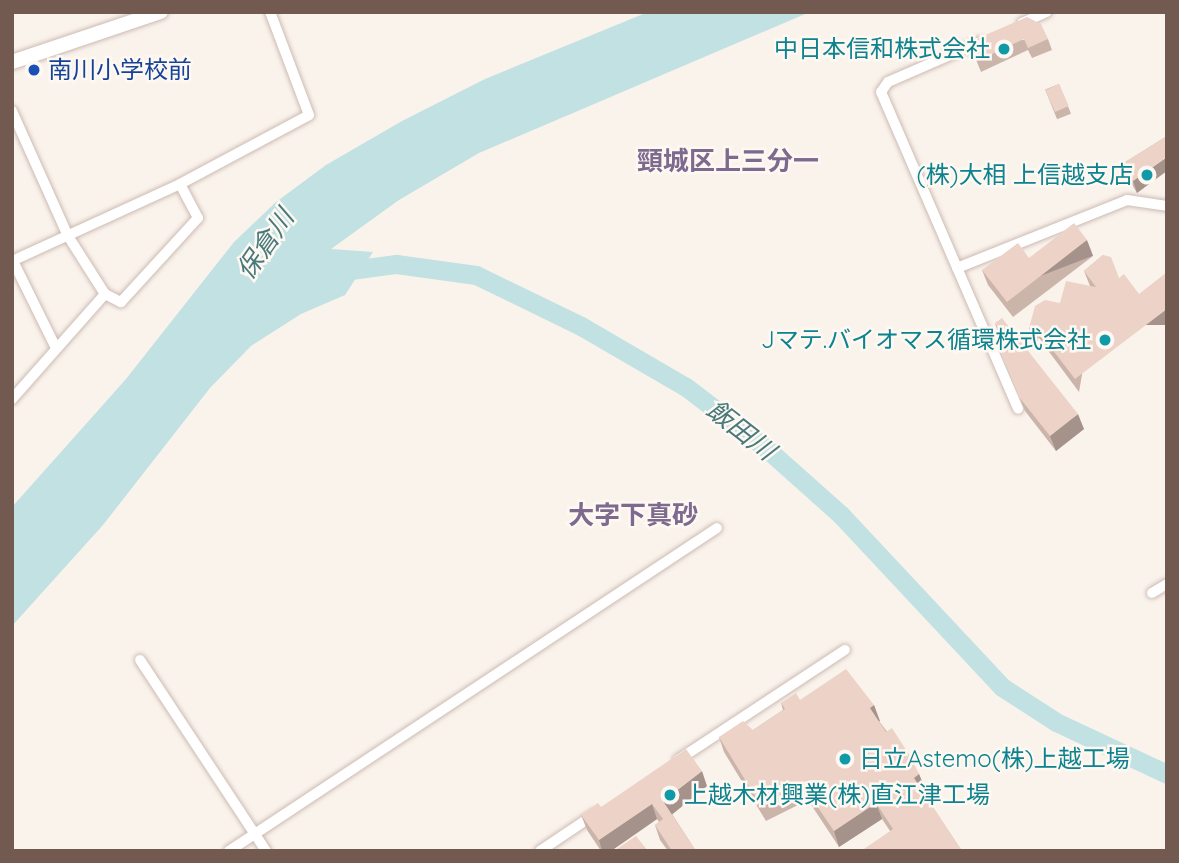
<!DOCTYPE html>
<html>
<head>
<meta charset="utf-8">
<style>
  body { margin:0 }
  #map { position:relative; width:1179px; height:863px; overflow:hidden; background:#faf3ec; font-family:Quicksand,"Noto Sans JP",sans-serif }
  div>[style] { position:absolute }
  .water>* { inset:0; background:#c2e1e2 }
  .river>* { height:19px; margin:-9.5px; padding:0 9.5px; transform-origin:9.5px; border-radius:9.5px; background:#c2e1e2 }
  .roads { filter:drop-shadow(0 0 2px #ccbbb3) drop-shadow(0 0 2px #ccbbb3) }
  .street>* { height:10px; margin:-5px; padding:0 5px; transform-origin:5px; border-radius:5px; background:#fff }
  .secondary>* { height:14px; margin:-7px; padding:0 7px; transform-origin:7px; border-radius:7px; background:#fff }
  .wall>* { inset:0; background:#cbb5ab; transform-origin:0 0 }
  .shaded-wall>* { inset:0; background:#a5938b; transform-origin:0 0 }
  .building>* { inset:0; background:#ecd2c7; transform-origin:0 0 }
  .dots>* { width:19px; height:19px; translate:-50% -50%; box-sizing:border-box; border:4px solid #fdf8f2; border-radius:50% }
  span { translate:-50% -50%; white-space:nowrap; text-align:center; line-height:1.15; -webkit-text-stroke:5px #fdf8f2; paint-order:stroke }
  .culture-label { font-size:24px; color:#0d838f }
  .right { translate:-100% -50%; text-align:right }
  .left { translate:0 -50%; text-align:left }
  .transit-label { font-size:24px; color:#164399 }
  .neighbourhood-label { font-size:26px; color:#7e6a8e; font-weight:700 }
  .water-label { font-size:26px; color:#4a797c; font-style:italic }
  .frame { position:absolute; inset:0; border:14px solid #735a51; pointer-events:none }
</style>
</head>
<body>
<div id="map">
  <div class="water">
    <div style="clip-path:polygon(648px 12px,810px 12px,479px 153px,399px 200px,331px 249px,373px 252px,345px 295px,301px 314px,251px 346px,210px 388px,103px 525px,12px 626px,12px 507px,126px 379px,234px 242px,276px 202px,326px 165px,402px 121px,485px 79px)"></div>
  </div>
  <div class="river">
    <div style="left:336px;top:272px;width:61px;rotate:-7.6deg"></div>
    <div style="left:396px;top:264px;width:81px;rotate:7.8deg"></div>
    <div style="left:476px;top:275px;width:117px;rotate:25.9deg"></div>
    <div style="left:581px;top:326px;width:121px;rotate:30.2deg"></div>
    <div style="left:686px;top:387px;width:102px;rotate:37.4deg"></div>
    <div style="left:767px;top:449px;width:99px;rotate:41.7deg"></div>
    <div style="left:841px;top:515px;width:236px;rotate:46.9deg"></div>
    <div style="left:1002px;top:687px;width:64px;rotate:32.9deg"></div>
    <div style="left:1056px;top:722px;width:123px;rotate:25.1deg"></div>
  </div>
  <div class="roads">
    <div class="street">
      <div style="left:1022px;top:23px;width:27px;rotate:-24deg"></div>
      <div style="left:980px;top:42px;width:100px;rotate:156.5deg"></div>
      <div style="left:888px;top:82px;width:12px;rotate:125deg"></div>
      <div style="left:881px;top:92px;width:345px;rotate:66.6deg"></div>
      <div style="left:12px;top:111px;width:137px;rotate:65.9deg"></div>
      <div style="left:68px;top:236px;width:69px;rotate:57.5deg"></div>
      <div style="left:105px;top:294px;width:140px;rotate:131.5deg"></div>
      <div style="left:12px;top:261px;width:185px;rotate:-24.6deg"></div>
      <div style="left:180px;top:184px;width:146px;rotate:-28.1deg"></div>
      <div style="left:309px;top:115px;width:110px;rotate:-110.7deg"></div>
      <div style="left:13px;top:261px;width:97px;rotate:63.7deg"></div>
      <div style="left:957px;top:268px;width:183px;rotate:-21.8deg"></div>
      <div style="left:1127px;top:200px;width:40px;rotate:8.5deg"></div>
      <div style="left:105px;top:294px;width:18px;rotate:27deg"></div>
      <div style="left:121px;top:302px;width:114px;rotate:-47.5deg"></div>
      <div style="left:198px;top:218px;width:38px;rotate:-118deg"></div>
      <div style="left:1152px;top:593px;width:17px;rotate:-31deg"></div>
      <div style="left:140px;top:660px;width:229px;rotate:56.6deg"></div>
      <div style="left:678px;top:760px;width:200px;rotate:-33.4deg"></div>
      <div style="left:229px;top:851px;width:585px;rotate:-33.5deg"></div>
      <div style="left:540px;top:851px;width:66px;rotate:-33.9deg"></div>
    </div>
    <div class="secondary">
      <div style="left:12px;top:62px;width:157px;rotate:-18.6deg"></div>
    </div>
  </div>
  <div class="wall">
    <div style="clip-path:polygon(1048px 39px,1052px 50px,1032px 58px,1028px 50px,981px 72px,969px 42px)"></div>
    <div style="left:1059px;top:84px;width:32px;height:15px;rotate:68deg"></div>
    <div style="clip-path:polygon(1167px 136px,1137px 193px,1127px 176px,1122px 164px)"></div>
    <div style="clip-path:polygon(1103px 255px,1079px 392px,1044px 345px,1034px 341px,1029px 328px,1060px 303px,1090px 286px,1084px 271px)"></div>
    <div style="clip-path:polygon(1093px 256px,1013px 317px,988px 285px,982px 270px,1029px 258px)"></div>
    <div style="clip-path:polygon(995px 323px,1084px 429px,1056px 451px,1025px 411px,999px 345px,1003px 342px,1000px 338px)"></div>
    <div style="clip-path:polygon(800px 700px,874px 705px,879px 721px,919px 774px,925px 789px,922px 791px,962px 851px,890px 831px,882px 819px,839px 847px,808px 800px,766px 821px,724px 752px,719px 737px,753px 730px,783px 710px,781px 703px)"></div>
    <div style="clip-path:polygon(707px 786px,672px 814px,696px 851px,668px 851px,660px 840px,655px 825px,659px 822px,657px 819px,611px 851px,601px 851px,587px 830px,581px 815px,601px 807px)"></div>
  </div>
  <div class="shaded-wall">
    <div style="clip-path:polygon(1167px 157px,1167px 171px,1137px 193px,1133px 181px)"></div>
    <div style="left:1087px;top:240px;width:17px;height:101px;rotate:69deg"></div>
    <div style="left:1167px;top:309px;width:16px;height:116px;rotate:90deg"></div>
    <div style="clip-path:polygon(1078px 414px,1084px 429px,1056px 451px,1050px 436px)"></div>
    <div style="clip-path:polygon(874px 705px,880px 721px,876px 723px,870px 708px)"></div>
    <div style="clip-path:polygon(702px 771px,707px 786px,669px 817px,663px 801px)"></div>
    <div style="clip-path:polygon(919px 774px,925px 789px,919px 793px,914px 778px)"></div>
    <div style="clip-path:polygon(876px 803px,882px 819px,839px 847px,834px 831px)"></div>
    <div style="clip-path:polygon(652px 804px,657px 819px,611px 851px,602px 851px,599px 840px)"></div>
  </div>
  <div class="building">
    <div style="clip-path:polygon(1027px 17px,1041px 24px,1048px 39px,1028px 48px,1024px 39px,977px 61px,969px 42px)"></div>
    <div style="left:1059px;top:84px;width:24px;height:15px;rotate:66deg"></div>
    <div style="clip-path:polygon(1167px 136px,1167px 157px,1133px 181px,1122px 164px)"></div>
    <div style="clip-path:polygon(1074px 223px,1087px 240px,1007px 302px,982px 270px,1018px 243px,1029px 258px)"></div>
    <div style="clip-path:polygon(1103px 255px,1111px 257px,1119px 278px,1124px 274px,1139px 294px,1167px 272px,1167px 309px,1075px 379px,1039px 332px,1029px 328px,1035px 306px,1045px 300px,1060px 303px,1066px 281px,1096px 287px,1084px 271px)"></div>
    <div style="clip-path:polygon(1002px 318px,1078px 414px,1050px 436px,1019px 397px,999px 345px,1007px 339px,995px 323px)"></div>
    <div style="clip-path:polygon(1167px 589px,1167px 598px,1163px 592px)"></div>
    <div style="clip-path:polygon(846px 669px,874px 705px,870px 708px,886px 732px,892px 728px,910px 756px,919px 774px,914px 778px,962px 851px,861px 851px,893px 829px,876px 803px,834px 831px,802px 784px,761px 806px,719px 737px,743px 721px,753px 730px,785px 709px,781px 703px,796px 693px,800px 700px)"></div>
    <div style="clip-path:polygon(686px 749px,702px 771px,663px 801px,696px 851px,672px 851px,655px 825px,663px 819px,652px 804px,599px 840px,581px 815px,598px 803px,601px 807px)"></div>
    <div style="clip-path:polygon(636px 836px,648px 851px,614px 851px)"></div>
  </div>
  <div class="dots">
    <div style="left:1004px;top:49px;background:#0f9aa8"></div>
    <div style="left:34px;top:70px;background:#1a4fb4"></div>
    <div style="left:1147px;top:175px;background:#0f9aa8"></div>
    <div style="left:1105px;top:340px;background:#0f9aa8"></div>
    <div style="left:845px;top:759px;background:#0f9aa8"></div>
    <div style="left:670px;top:795px;background:#0f9aa8"></div>
  </div>
  <div class="culture-label">
    <span class="right" style="left:990px;top:49px">中日本信和株式会社</span>
    <span class="right" style="left:1133px;top:175px">(株)大相 上信越支店</span>
    <span class="right" style="left:1091px;top:340px">Jマテ.バイオマス循環株式会社</span>
    <span class="left" style="left:859px;top:759px">日立Astemo(株)上越工場</span>
    <span class="left" style="left:684px;top:795px">上越木材興業(株)直江津工場</span>
  </div>
  <div class="transit-label">
    <span class="left" style="left:48px;top:70px">南川小学校前</span>
  </div>
  <div class="neighbourhood-label">
    <span style="left:728px;top:161px">頸城区上三分一</span>
    <span style="left:633px;top:515px">大字下真砂</span>
  </div>
  <div class="water-label">
    <span style="left:265px;top:244px;rotate:-55deg">保倉川</span>
    <span style="left:741px;top:430px;rotate:38deg">飯田川</span>
  </div>
  <div class="frame"></div>
</div>
</body>
</html>
